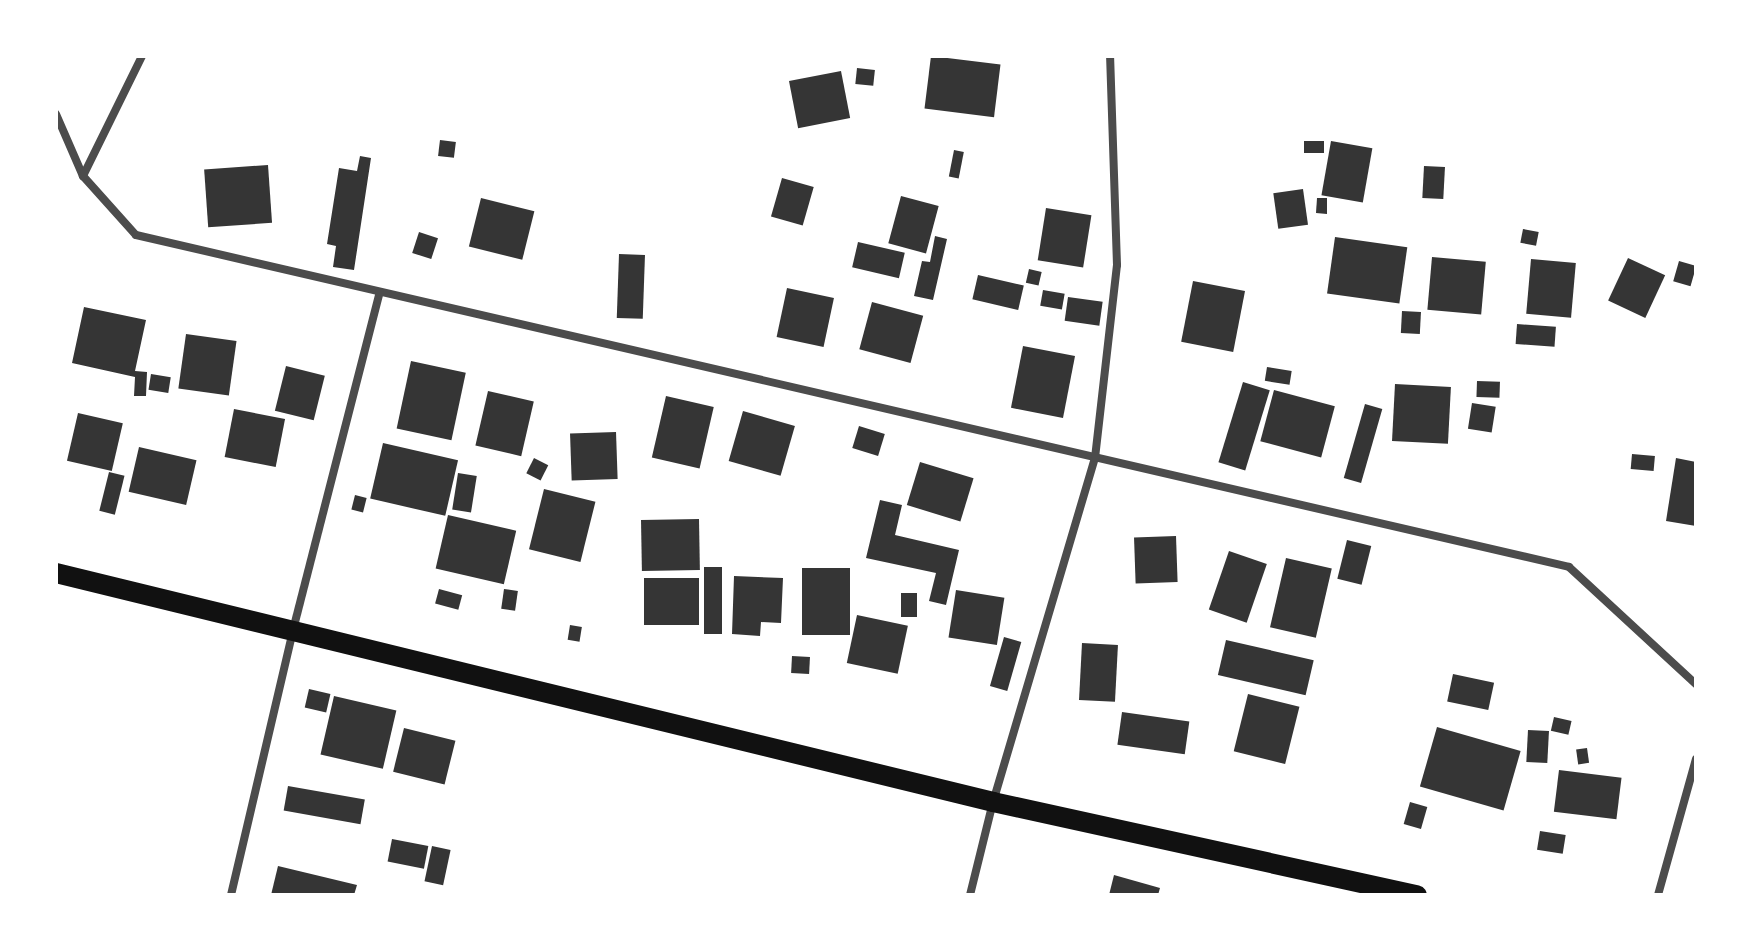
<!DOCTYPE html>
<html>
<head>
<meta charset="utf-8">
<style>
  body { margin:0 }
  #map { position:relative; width:1752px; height:951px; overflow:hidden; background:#fff; font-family:Overpass,sans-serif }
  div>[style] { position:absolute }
  .building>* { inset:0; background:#353535; transform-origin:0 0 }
  .minor>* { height:8px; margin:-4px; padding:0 4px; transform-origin:4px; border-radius:4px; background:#4c4c4c }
  .primary>* { height:20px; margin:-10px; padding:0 10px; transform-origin:10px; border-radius:10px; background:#111 }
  span { translate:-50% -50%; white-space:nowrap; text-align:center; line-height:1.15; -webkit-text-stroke:6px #fff; paint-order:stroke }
  .frame { position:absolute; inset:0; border:58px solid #fff; pointer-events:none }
</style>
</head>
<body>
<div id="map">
  <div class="building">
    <div style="left:931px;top:56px;width:70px;height:53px;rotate:7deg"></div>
    <div style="left:857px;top:68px;width:18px;height:16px;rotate:6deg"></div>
    <div style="left:841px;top:71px;width:48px;height:53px;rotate:79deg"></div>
    <div style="left:440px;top:140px;width:16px;height:16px;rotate:7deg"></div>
    <div style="left:1304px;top:141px;width:20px;height:12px"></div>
    <div style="left:1331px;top:141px;width:42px;height:55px;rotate:10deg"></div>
    <div style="left:954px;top:150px;width:10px;height:27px;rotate:11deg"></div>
    <div style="clip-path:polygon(360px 156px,371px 158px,354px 270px,333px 267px,336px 246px,327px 244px,339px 168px,357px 171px)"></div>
    <div style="left:268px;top:165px;width:58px;height:64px;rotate:86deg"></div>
    <div style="left:1424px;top:166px;width:21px;height:32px;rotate:3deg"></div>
    <div style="left:782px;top:178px;width:33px;height:40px;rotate:16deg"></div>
    <div style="left:1303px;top:189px;width:36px;height:30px;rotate:82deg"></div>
    <div style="left:901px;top:196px;width:39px;height:49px;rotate:15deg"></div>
    <div style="left:481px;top:198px;width:55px;height:50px;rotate:14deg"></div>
    <div style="clip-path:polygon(1317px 198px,1327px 198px,1327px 214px,1316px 213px)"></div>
    <div style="left:1046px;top:208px;width:46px;height:53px;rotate:9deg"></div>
    <div style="left:1523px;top:229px;width:16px;height:14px;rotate:11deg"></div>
    <div style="left:419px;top:232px;width:20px;height:22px;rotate:18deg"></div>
    <div style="clip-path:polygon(935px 236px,947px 239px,933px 300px,914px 296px,922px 261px,930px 262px)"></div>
    <div style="left:1335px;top:237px;width:73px;height:57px;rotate:8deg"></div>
    <div style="left:858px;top:242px;width:48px;height:26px;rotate:13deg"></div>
    <div style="left:619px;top:254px;width:26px;height:64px;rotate:2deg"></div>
    <div style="left:1432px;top:257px;width:54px;height:53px;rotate:5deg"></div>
    <div style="left:1628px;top:258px;width:41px;height:47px;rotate:25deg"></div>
    <div style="left:1531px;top:259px;width:45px;height:55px;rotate:5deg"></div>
    <div style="left:1679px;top:261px;width:18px;height:21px;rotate:16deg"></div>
    <div style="left:1029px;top:269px;width:13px;height:14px;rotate:13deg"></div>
    <div style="left:978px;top:275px;width:47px;height:25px;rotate:13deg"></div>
    <div style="left:1193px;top:281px;width:53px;height:62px;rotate:11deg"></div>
    <div style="left:787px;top:288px;width:48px;height:50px;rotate:12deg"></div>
    <div style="left:1043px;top:290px;width:22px;height:16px;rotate:10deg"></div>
    <div style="left:1068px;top:297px;width:35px;height:24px;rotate:8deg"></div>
    <div style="left:872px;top:302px;width:53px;height:49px;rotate:15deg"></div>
    <div style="clip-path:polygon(84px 307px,146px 320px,135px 371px,147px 372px,146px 396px,134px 396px,135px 377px,72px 363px)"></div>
    <div style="left:1402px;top:311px;width:19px;height:22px;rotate:3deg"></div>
    <div style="left:1517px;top:324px;width:39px;height:20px;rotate:4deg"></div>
    <div style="left:186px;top:334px;width:51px;height:55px;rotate:8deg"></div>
    <div style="left:1023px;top:346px;width:53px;height:63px;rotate:11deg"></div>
    <div style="left:411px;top:361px;width:56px;height:69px;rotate:12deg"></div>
    <div style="left:286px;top:366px;width:40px;height:46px;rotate:14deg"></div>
    <div style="left:1267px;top:367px;width:25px;height:14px;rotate:9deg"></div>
    <div style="left:151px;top:374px;width:20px;height:16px;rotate:9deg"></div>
    <div style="left:1477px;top:381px;width:23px;height:16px;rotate:2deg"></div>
    <div style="left:1243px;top:382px;width:28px;height:84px;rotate:17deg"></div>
    <div style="left:1395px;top:384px;width:56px;height:57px;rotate:3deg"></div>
    <div style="left:1274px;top:390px;width:63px;height:53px;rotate:15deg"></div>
    <div style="left:488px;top:391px;width:47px;height:56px;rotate:13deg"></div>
    <div style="left:666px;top:396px;width:49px;height:63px;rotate:13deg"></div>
    <div style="left:1472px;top:403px;width:24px;height:26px;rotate:9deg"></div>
    <div style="left:1365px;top:404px;width:18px;height:77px;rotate:16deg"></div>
    <div style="left:234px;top:409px;width:52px;height:49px;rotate:11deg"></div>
    <div style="left:743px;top:411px;width:54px;height:52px;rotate:16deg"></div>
    <div style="left:78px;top:413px;width:46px;height:49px;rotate:13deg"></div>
    <div style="left:859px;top:426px;width:27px;height:23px;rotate:17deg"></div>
    <div style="left:616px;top:432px;width:47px;height:46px;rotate:88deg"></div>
    <div style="left:383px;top:443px;width:77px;height:57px;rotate:13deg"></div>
    <div style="left:139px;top:447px;width:59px;height:46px;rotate:13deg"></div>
    <div style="left:1632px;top:454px;width:23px;height:15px;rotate:5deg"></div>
    <div style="left:534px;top:458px;width:16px;height:17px;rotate:27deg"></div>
    <div style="clip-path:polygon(1676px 458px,1696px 462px,1696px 526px,1666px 521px)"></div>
    <div style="left:920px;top:462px;width:56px;height:45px;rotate:17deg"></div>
    <div style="left:109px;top:472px;width:16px;height:40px;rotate:14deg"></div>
    <div style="left:458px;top:473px;width:19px;height:37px;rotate:9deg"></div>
    <div style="left:544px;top:489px;width:53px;height:62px;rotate:14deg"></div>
    <div style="left:355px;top:495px;width:12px;height:15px;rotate:14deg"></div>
    <div style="clip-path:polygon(880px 500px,902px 505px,895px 535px,959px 550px,946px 605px,929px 601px,936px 573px,866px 558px)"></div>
    <div style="left:448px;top:515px;width:70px;height:55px;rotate:13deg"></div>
    <div style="left:699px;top:519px;width:51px;height:58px;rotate:89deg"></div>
    <div style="left:1176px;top:536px;width:46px;height:42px;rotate:88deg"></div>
    <div style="left:1347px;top:540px;width:25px;height:40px;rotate:14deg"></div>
    <div style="left:1229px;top:551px;width:40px;height:62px;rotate:19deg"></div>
    <div style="left:1286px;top:558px;width:47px;height:71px;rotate:13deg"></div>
    <div style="left:704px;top:567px;width:18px;height:67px"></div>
    <div style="left:802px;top:568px;width:48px;height:67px"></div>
    <div style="clip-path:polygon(734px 576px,783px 578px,781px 623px,761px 622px,760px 636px,732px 634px)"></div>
    <div style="left:644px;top:578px;width:55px;height:47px"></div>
    <div style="left:439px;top:589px;width:24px;height:15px;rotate:15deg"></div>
    <div style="left:504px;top:589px;width:14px;height:20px;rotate:8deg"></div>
    <div style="left:956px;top:590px;width:49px;height:48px;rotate:9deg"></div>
    <div style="left:901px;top:593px;width:16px;height:24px"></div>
    <div style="left:857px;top:615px;width:52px;height:49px;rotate:12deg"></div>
    <div style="left:570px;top:625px;width:12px;height:15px;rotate:9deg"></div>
    <div style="left:1004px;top:637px;width:18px;height:51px;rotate:16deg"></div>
    <div style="left:1226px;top:640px;width:90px;height:36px;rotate:13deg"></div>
    <div style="left:1082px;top:643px;width:36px;height:57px;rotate:3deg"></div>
    <div style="left:792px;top:656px;width:18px;height:17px;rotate:3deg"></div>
    <div style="left:1453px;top:674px;width:42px;height:28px;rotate:12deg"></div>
    <div style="left:309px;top:689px;width:22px;height:19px;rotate:13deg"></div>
    <div style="left:1248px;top:694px;width:53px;height:59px;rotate:14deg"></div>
    <div style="left:334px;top:696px;width:64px;height:60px;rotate:13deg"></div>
    <div style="left:1122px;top:712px;width:68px;height:33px;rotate:8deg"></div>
    <div style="left:1554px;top:717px;width:18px;height:14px;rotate:13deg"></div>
    <div style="left:1437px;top:727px;width:87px;height:62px;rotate:16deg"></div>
    <div style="left:404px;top:728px;width:53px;height:45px;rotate:14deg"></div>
    <div style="left:1528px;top:730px;width:21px;height:32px;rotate:3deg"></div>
    <div style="left:1587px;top:748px;width:15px;height:11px;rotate:82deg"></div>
    <div style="left:1559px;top:770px;width:63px;height:42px;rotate:7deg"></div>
    <div style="left:288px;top:786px;width:78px;height:25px;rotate:10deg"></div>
    <div style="left:1410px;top:802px;width:18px;height:23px;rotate:16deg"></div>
    <div style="left:1540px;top:831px;width:26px;height:19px;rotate:9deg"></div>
    <div style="left:392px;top:839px;width:37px;height:23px;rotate:11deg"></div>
    <div style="left:432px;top:846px;width:19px;height:36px;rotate:12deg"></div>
    <div style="clip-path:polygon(278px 866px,357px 885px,354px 895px,271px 895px)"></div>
    <div style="clip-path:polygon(1114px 875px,1160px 888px,1158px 895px,1109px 895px)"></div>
  </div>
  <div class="minor">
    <div style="left:56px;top:114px;width:68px;rotate:66.5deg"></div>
    <div style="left:83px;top:176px;width:79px;rotate:48.1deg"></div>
    <div style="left:136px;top:235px;width:1471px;rotate:13.04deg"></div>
    <div style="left:1569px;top:567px;width:173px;rotate:42.7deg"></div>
    <div style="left:83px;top:176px;width:134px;rotate:-63.8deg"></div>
    <div style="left:231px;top:895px;width:272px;rotate:-76.8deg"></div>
    <div style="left:293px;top:630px;width:349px;rotate:-75.6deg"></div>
    <div style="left:970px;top:895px;width:96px;rotate:-76.1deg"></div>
    <div style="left:993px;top:802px;width:359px;rotate:-73.5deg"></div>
    <div style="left:1095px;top:458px;width:194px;rotate:-83.5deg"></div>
    <div style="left:1117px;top:265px;width:209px;rotate:-91.9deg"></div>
    <div style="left:1658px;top:895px;width:141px;rotate:-74.4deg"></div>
  </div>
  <div class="primary">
    <div style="left:56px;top:573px;width:965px;rotate:13.73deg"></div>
    <div style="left:993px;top:802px;width:434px;rotate:12.4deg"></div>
  </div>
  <div class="frame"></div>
</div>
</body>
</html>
